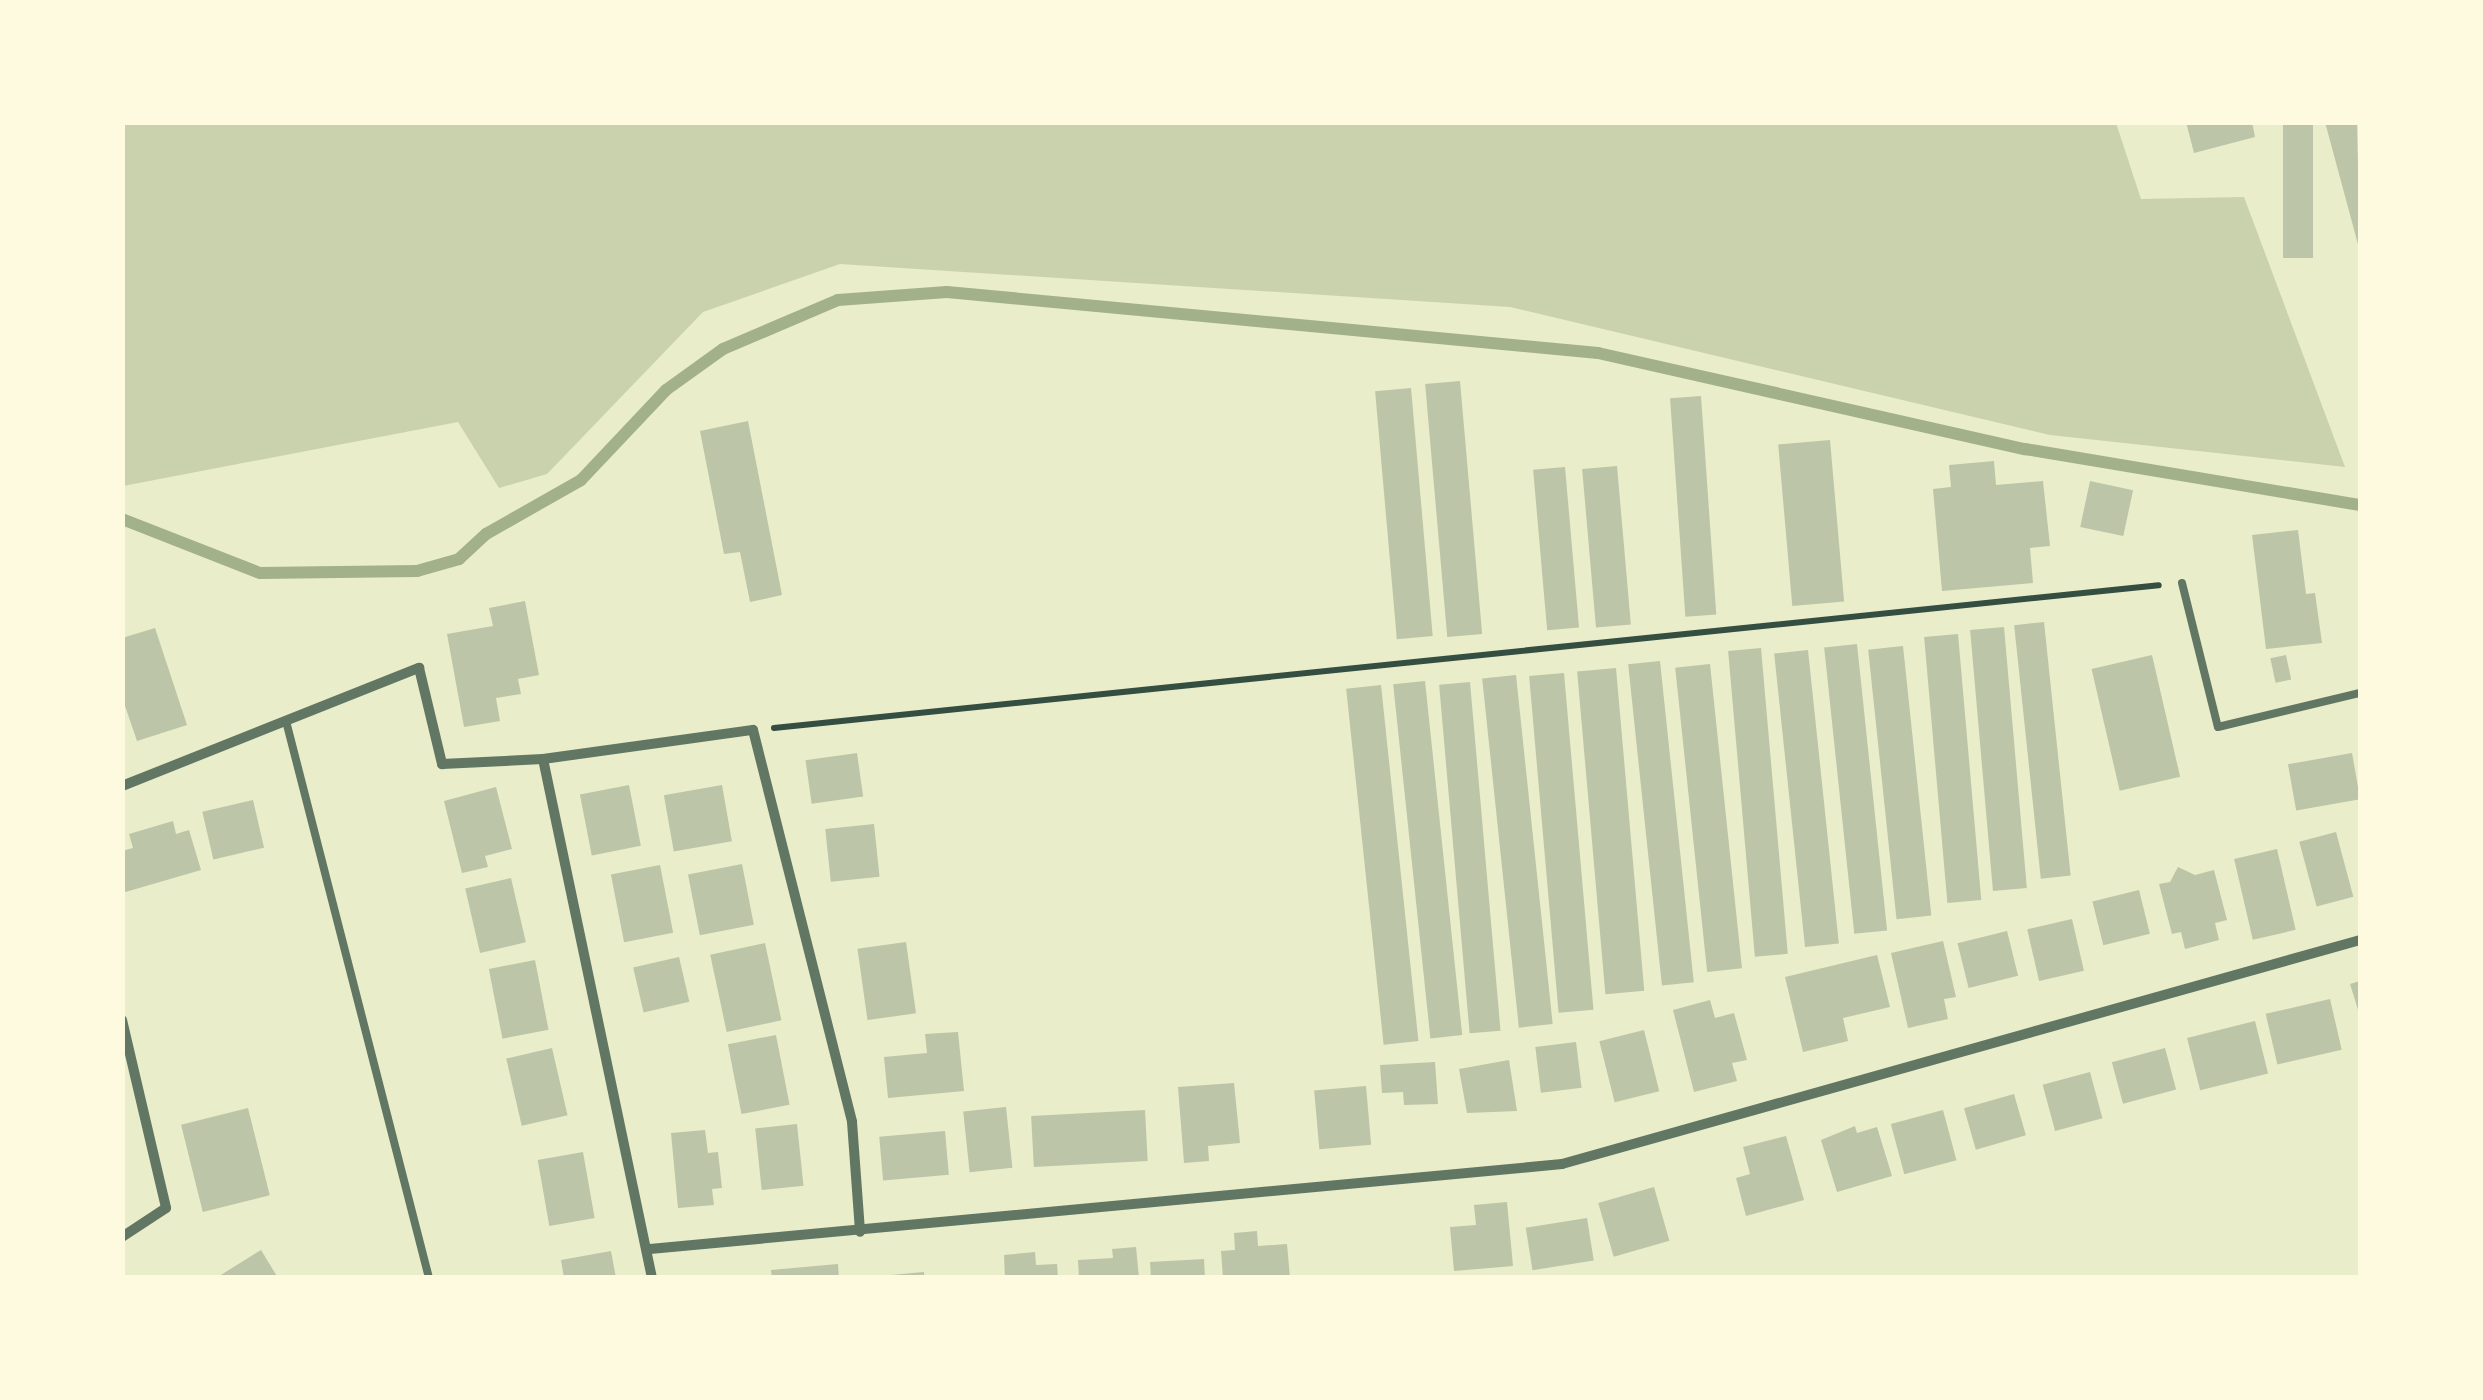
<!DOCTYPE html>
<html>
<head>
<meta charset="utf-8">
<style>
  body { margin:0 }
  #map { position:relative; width:2483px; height:1400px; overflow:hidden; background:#e9edc9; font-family:Signika,sans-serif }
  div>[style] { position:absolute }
  .green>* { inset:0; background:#cad2ad }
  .stream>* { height:12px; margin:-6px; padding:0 6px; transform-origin:6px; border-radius:6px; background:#a3b18a }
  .building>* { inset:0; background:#bcc5a7; transform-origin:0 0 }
  .path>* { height:6px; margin:-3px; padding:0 3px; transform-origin:3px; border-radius:3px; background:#344e41 }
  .service>* { height:8px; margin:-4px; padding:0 4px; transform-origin:4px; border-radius:4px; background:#617663 }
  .minor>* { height:10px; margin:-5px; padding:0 5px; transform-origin:5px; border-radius:5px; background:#617663 }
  span { translate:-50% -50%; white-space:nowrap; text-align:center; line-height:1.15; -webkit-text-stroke:9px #fefae0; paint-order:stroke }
  .frame { position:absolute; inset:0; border:125px solid #fefae0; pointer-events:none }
</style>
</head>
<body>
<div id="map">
  <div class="green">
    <div style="clip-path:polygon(123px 122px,2116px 123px,2141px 199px,2244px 197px,2345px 467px,2050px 435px,1510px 307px,840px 264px,703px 312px,547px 474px,499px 488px,458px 422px,123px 486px)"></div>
  </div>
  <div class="stream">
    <div style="left:122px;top:519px;width:148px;rotate:21.4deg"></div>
    <div style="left:260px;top:573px;width:157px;rotate:-0.7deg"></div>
    <div style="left:417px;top:571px;width:44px;rotate:-15.9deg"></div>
    <div style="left:459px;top:559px;width:37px;rotate:-43deg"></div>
    <div style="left:486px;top:534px;width:109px;rotate:-29.6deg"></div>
    <div style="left:581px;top:480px;width:124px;rotate:-46.6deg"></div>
    <div style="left:666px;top:390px;width:70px;rotate:-35.7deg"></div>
    <div style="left:723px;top:349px;width:125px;rotate:-23.1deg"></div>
    <div style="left:838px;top:300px;width:109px;rotate:-4.2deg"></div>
    <div style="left:947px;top:292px;width:654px;rotate:5.35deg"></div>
    <div style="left:1598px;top:353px;width:438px;rotate:12.7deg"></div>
    <div style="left:2025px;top:449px;width:340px;rotate:9.5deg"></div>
  </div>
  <div class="building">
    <div style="clip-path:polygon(2186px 122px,2252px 122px,2255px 137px,2194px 153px)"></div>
    <div style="left:2283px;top:122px;width:30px;height:136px"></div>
    <div style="clip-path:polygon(2325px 122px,2357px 122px,2360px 248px,2359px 248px)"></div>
    <div style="left:1460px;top:381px;width:254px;height:35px;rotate:85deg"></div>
    <div style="left:1411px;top:388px;width:249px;height:36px;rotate:85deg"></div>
    <div style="left:1701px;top:396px;width:219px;height:31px;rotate:86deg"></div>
    <div style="clip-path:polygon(748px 421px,782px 595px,750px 602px,740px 552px,724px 554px,700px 431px)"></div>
    <div style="left:1830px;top:440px;width:162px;height:52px;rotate:85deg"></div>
    <div style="clip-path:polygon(1994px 461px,1996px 485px,2043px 481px,2050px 546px,2030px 548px,2033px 583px,1942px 591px,1933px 489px,1951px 487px,1949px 465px)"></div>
    <div style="left:1617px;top:466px;width:159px;height:35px;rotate:85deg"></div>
    <div style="left:1565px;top:467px;width:161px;height:32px;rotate:85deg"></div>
    <div style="left:2090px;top:481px;width:44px;height:47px;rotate:12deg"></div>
    <div style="clip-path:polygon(2298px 530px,2306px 594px,2315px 593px,2322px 643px,2266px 649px,2252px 535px)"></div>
    <div style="clip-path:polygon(525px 601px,539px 675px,518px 679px,521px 694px,496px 698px,500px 721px,464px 727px,447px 634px,493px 626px,489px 608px)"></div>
    <div style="left:2044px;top:622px;width:255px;height:30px;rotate:84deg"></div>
    <div style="left:2004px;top:627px;width:262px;height:34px;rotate:85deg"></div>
    <div style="clip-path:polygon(155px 628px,187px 725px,137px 741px,122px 697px,122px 638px)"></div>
    <div style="left:1958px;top:634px;width:267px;height:34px;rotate:85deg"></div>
    <div style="left:1857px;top:644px;width:288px;height:33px;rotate:84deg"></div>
    <div style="left:1903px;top:646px;width:271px;height:35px;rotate:84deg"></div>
    <div style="left:1761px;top:648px;width:307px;height:33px;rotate:85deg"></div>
    <div style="left:1808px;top:650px;width:295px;height:34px;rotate:84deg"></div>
    <div style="left:2152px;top:655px;width:125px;height:62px;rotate:77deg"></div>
    <div style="left:2286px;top:655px;width:25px;height:16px;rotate:78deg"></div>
    <div style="left:1660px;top:661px;width:323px;height:32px;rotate:84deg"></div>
    <div style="left:1710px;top:664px;width:306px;height:35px;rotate:84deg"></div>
    <div style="left:1616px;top:668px;width:324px;height:39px;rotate:85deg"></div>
    <div style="left:1564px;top:673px;width:338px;height:35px;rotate:85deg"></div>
    <div style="left:1516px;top:675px;width:351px;height:34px;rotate:84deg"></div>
    <div style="left:1425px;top:681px;width:356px;height:32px;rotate:84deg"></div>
    <div style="left:1470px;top:682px;width:350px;height:31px;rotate:85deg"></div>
    <div style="left:1381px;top:685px;width:358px;height:35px;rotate:84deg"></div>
    <div style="left:857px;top:753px;width:44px;height:52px;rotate:82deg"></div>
    <div style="left:2352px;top:753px;width:47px;height:65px;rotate:80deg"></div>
    <div style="left:629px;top:785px;width:62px;height:50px;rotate:79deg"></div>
    <div style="left:722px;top:785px;width:57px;height:59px;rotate:80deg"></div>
    <div style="clip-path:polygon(496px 787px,512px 849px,485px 856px,488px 867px,462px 873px,444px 801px)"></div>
    <div style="left:253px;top:800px;width:49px;height:52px;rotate:77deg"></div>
    <div style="clip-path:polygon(173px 821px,176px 834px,189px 830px,201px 870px,122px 893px,122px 851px,133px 848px,129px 834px)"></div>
    <div style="left:874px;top:824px;width:53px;height:49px;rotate:84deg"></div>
    <div style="left:2336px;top:832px;width:67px;height:38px;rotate:75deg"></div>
    <div style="left:2277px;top:849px;width:83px;height:44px;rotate:77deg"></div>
    <div style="left:742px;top:864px;width:62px;height:55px;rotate:79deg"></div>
    <div style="left:660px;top:865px;width:69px;height:50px;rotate:79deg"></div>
    <div style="clip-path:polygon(2178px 867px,2195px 875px,2214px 870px,2227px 920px,2215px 923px,2219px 940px,2185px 949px,2181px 932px,2172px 934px,2159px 884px,2170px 882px)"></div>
    <div style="left:511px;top:878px;width:66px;height:47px;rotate:77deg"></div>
    <div style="left:2139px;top:890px;width:45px;height:48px;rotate:76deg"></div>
    <div style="left:2072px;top:919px;width:53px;height:46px;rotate:77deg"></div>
    <div style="left:2007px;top:931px;width:46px;height:51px;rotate:76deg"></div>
    <div style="clip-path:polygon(1943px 941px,1956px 997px,1944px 999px,1948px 1019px,1908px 1028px,1891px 953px)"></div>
    <div style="left:906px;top:942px;width:72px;height:49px;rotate:82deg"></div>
    <div style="left:765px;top:943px;width:79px;height:56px;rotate:78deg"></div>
    <div style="clip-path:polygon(1877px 955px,1890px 1007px,1843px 1018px,1848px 1041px,1803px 1052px,1785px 977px)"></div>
    <div style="left:679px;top:957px;width:46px;height:47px;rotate:77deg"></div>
    <div style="left:535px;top:960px;width:71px;height:47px;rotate:79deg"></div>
    <div style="clip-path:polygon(2360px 981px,2360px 1016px,2350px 984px)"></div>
    <div style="left:2330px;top:999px;width:52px;height:66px;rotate:77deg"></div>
    <div style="clip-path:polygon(1710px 1000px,1715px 1018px,1734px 1013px,1747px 1060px,1732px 1063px,1737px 1081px,1694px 1092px,1673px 1010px)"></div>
    <div style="left:2255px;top:1021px;width:54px;height:70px;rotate:76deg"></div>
    <div style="left:1644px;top:1030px;width:63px;height:46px;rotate:76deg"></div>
    <div style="clip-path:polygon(958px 1032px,964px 1091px,888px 1098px,884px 1057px,927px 1053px,925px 1034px)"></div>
    <div style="left:776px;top:1035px;width:71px;height:49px;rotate:79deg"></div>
    <div style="left:1576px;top:1042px;width:46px;height:41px;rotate:83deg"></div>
    <div style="left:552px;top:1048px;width:69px;height:47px;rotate:77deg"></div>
    <div style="left:2165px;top:1048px;width:43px;height:55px;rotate:75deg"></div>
    <div style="clip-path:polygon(1509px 1060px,1517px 1111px,1467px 1113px,1459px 1069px)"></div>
    <div style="clip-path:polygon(1435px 1062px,1438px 1104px,1404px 1105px,1403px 1092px,1382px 1093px,1380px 1065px)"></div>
    <div style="left:2090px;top:1072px;width:48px;height:49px;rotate:75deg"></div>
    <div style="clip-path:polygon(1234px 1083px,1240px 1143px,1208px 1146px,1209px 1161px,1184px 1163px,1178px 1087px)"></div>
    <div style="left:1366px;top:1086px;width:59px;height:52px;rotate:85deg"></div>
    <div style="left:2014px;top:1094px;width:43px;height:52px;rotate:74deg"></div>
    <div style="left:1006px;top:1107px;width:61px;height:43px;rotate:84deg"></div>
    <div style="left:248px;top:1108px;width:90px;height:69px;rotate:76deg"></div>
    <div style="left:1145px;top:1110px;width:51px;height:114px;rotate:87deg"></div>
    <div style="left:1943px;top:1110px;width:52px;height:54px;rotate:75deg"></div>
    <div style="left:797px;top:1124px;width:62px;height:42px;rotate:84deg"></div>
    <div style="clip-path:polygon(1855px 1126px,1857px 1133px,1877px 1127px,1892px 1176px,1837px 1192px,1821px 1140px)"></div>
    <div style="clip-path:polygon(705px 1130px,708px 1153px,718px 1152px,722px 1188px,712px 1189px,714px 1205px,678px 1208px,671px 1133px)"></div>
    <div style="left:945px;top:1131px;width:44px;height:66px;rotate:85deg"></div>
    <div style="clip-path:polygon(1786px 1136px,1804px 1200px,1746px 1216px,1736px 1178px,1750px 1174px,1743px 1147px)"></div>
    <div style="left:583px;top:1152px;width:67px;height:46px;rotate:80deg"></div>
    <div style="left:1654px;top:1187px;width:56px;height:58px;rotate:74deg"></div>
    <div style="clip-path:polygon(1507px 1202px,1513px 1266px,1454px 1271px,1450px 1227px,1476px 1225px,1474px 1205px)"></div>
    <div style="left:1587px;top:1218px;width:43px;height:62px;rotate:81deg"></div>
    <div style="clip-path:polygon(1257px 1231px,1258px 1246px,1287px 1244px,1290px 1278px,1223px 1278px,1221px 1251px,1235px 1250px,1234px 1233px)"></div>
    <div style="clip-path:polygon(1136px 1247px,1139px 1278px,1079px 1278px,1078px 1260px,1113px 1258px,1112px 1249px)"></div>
    <div style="clip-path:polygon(261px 1250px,278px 1278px,216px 1278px)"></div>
    <div style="clip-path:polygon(611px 1251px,616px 1278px,564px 1278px,561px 1260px)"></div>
    <div style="clip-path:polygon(1035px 1252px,1036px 1265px,1057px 1264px,1058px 1278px,1005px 1278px,1004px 1255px)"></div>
    <div style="clip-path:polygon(1204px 1259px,1205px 1278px,1151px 1278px,1150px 1262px)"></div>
    <div style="clip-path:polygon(838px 1264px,839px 1278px,772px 1278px,771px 1270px)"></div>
    <div style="clip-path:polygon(924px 1272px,924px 1278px,891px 1278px,891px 1275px)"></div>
  </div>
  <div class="path">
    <div style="left:774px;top:728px;width:1392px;rotate:-5.89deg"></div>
  </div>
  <div class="service">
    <div style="left:2182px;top:583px;width:148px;rotate:76deg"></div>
    <div style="left:2218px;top:727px;width:146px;rotate:-13.5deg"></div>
    <div style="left:286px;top:721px;width:575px;rotate:75.6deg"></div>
  </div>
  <div class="minor">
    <div style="left:122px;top:786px;width:320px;rotate:-21.7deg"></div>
    <div style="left:419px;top:668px;width:99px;rotate:76.5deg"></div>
    <div style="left:442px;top:764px;width:101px;rotate:-2.8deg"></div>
    <div style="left:122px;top:1020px;width:193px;rotate:76.8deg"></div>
    <div style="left:166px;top:1208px;width:53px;rotate:146.6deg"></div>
    <div style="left:650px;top:1249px;width:916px;rotate:-5.32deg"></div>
    <div style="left:1562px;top:1164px;width:829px;rotate:-15.68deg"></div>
    <div style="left:652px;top:1278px;width:530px;rotate:-101.86deg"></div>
    <div style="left:543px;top:759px;width:212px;rotate:-7.9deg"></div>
    <div style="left:753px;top:730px;width:404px;rotate:75.8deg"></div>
    <div style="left:852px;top:1122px;width:110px;rotate:85.8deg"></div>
  </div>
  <div class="frame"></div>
</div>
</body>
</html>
